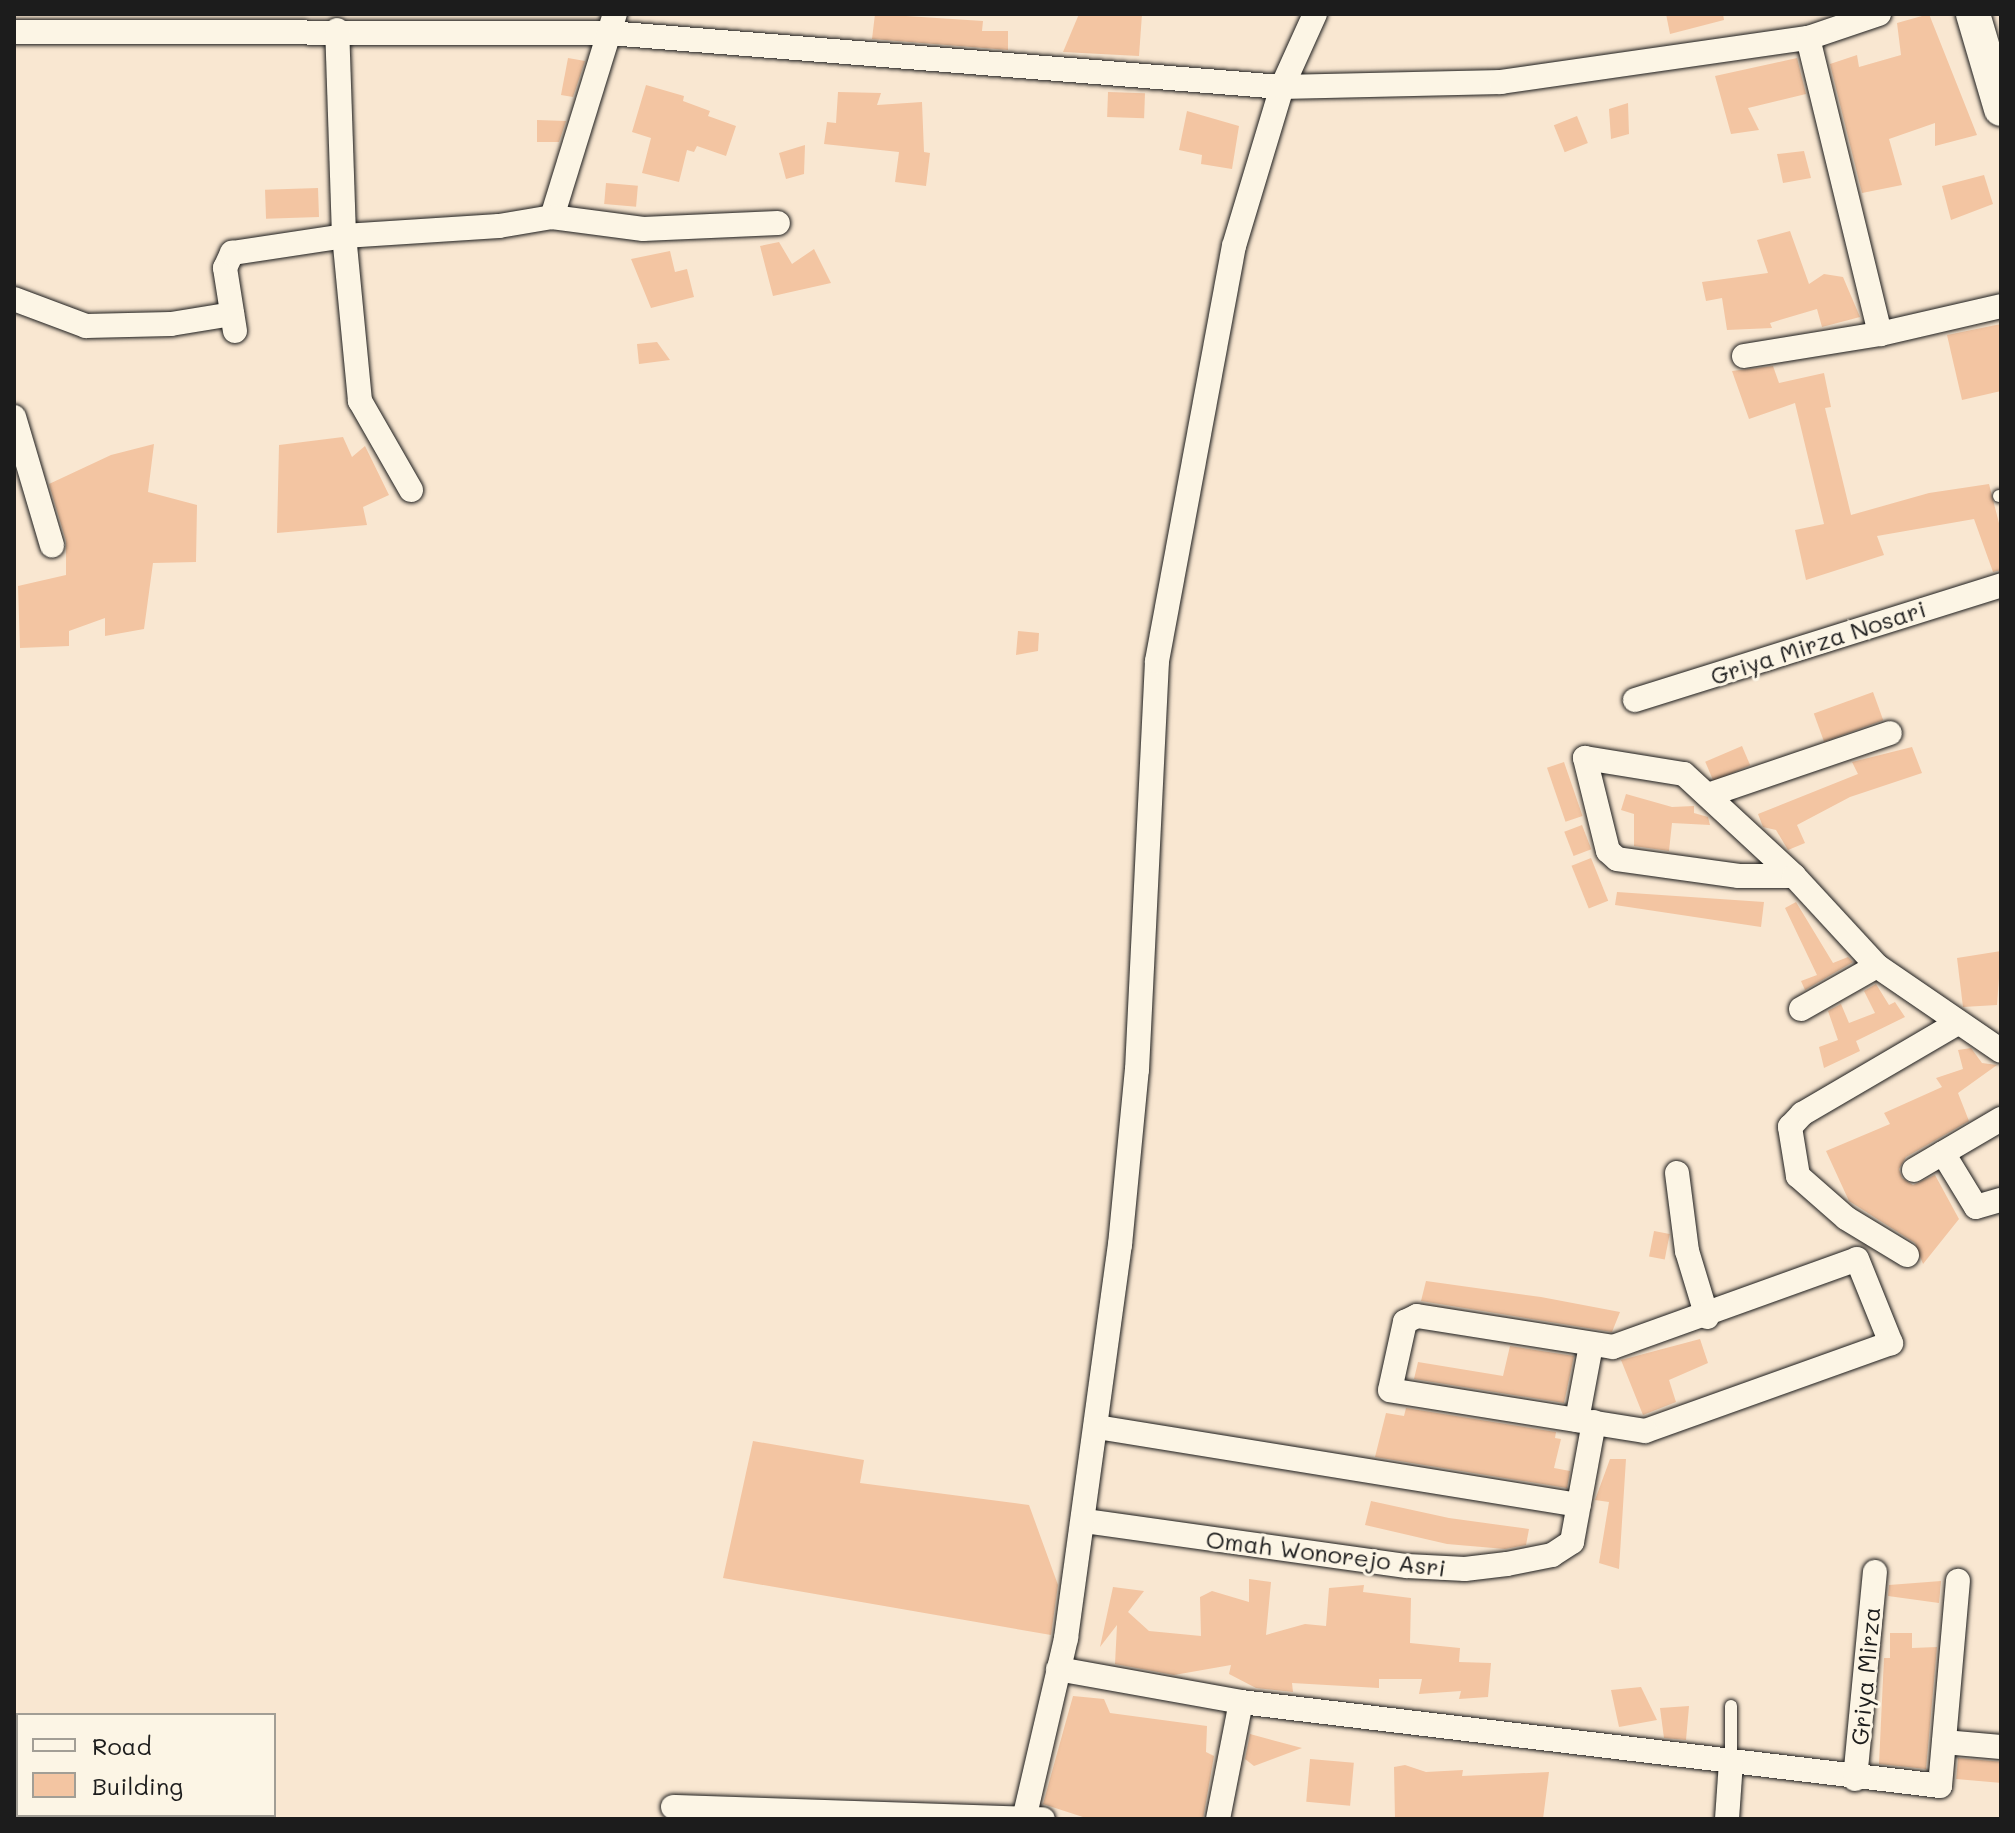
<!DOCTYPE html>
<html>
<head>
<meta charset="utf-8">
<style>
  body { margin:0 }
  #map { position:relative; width:2015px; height:1833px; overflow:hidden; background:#f9e7d1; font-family:Mali,sans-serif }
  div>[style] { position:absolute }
  .building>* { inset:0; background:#f3c5a2; transform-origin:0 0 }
  .roads { filter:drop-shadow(0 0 2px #1c1c1c) drop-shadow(0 0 2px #1c1c1c) }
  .lane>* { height:12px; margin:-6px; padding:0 6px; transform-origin:6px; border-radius:6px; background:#fcf5e5 }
  .street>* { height:24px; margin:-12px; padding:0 12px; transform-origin:12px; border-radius:12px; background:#fcf5e5 }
  .secondary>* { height:34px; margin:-17px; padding:0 17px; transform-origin:17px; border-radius:17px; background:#fcf5e5 }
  span { translate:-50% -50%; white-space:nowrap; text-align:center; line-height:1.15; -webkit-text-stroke:6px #fcf5e5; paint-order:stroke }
  .street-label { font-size:24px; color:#1c1c1c }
  .frame { position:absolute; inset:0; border:16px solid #1c1c1c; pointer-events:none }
  .legend { position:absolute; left:16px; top:1713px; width:260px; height:104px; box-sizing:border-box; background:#fcf5e5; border:2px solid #a29e95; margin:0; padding:10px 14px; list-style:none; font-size:24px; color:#1c1c1c }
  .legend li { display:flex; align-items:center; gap:16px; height:40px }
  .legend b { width:40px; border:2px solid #a29e95 }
</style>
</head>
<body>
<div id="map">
  <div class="building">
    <div style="clip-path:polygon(875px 14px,983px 21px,982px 31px,1008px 31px,1008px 50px,872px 39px)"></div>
    <div style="clip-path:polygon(1079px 14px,1142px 14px,1139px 56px,1063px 52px)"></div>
    <div style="clip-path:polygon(1666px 14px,1723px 14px,1724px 20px,1670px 34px)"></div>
    <div style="clip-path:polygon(1929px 14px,1977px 135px,1935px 146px,1935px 123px,1889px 139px,1902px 185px,1862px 193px,1830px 64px,1857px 55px,1859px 67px,1901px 55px,1897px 23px)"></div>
    <div style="clip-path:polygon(568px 58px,585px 61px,573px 97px,561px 95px)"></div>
    <div style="clip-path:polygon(1797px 58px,1806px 94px,1748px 108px,1759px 130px,1731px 134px,1715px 76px)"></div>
    <div style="clip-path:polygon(646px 85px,684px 96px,683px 101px,710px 111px,708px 116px,736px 126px,726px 156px,697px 146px,694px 152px,687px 150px,679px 182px,642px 173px,651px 138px,632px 132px)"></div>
    <div style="clip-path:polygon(838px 92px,881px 93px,877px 105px,922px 102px,924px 152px,930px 153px,926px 186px,895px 182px,899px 152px,824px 144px,827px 122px,836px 123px)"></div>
    <div style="left:1108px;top:92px;width:37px;height:25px;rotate:2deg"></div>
    <div style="clip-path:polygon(1628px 103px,1629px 134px,1611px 139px,1609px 109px)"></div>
    <div style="clip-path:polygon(1187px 111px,1239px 126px,1232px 169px,1201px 164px,1202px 155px,1179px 150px)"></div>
    <div style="left:1577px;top:116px;width:29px;height:25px;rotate:68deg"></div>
    <div style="clip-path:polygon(537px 120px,566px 121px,559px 142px,537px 142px)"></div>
    <div style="clip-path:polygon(805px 145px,804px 174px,786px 179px,779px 153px)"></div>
    <div style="clip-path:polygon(1804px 151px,1811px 178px,1783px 183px,1777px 154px)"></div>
    <div style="clip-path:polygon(1984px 175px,1993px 204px,1951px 220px,1942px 186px)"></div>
    <div style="left:606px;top:183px;width:32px;height:21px;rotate:5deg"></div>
    <div style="left:318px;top:188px;width:29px;height:53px;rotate:88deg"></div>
    <div style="clip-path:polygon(1790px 231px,1809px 284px,1824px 274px,1843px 277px,1860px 317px,1822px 327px,1817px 309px,1770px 323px,1772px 328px,1727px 330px,1722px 298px,1706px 301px,1702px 282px,1768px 273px,1757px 240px)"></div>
    <div style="clip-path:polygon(779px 242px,792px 264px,814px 249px,831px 283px,773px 296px,760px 246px)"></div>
    <div style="clip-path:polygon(670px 251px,675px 272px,687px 269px,694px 297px,651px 308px,631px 259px)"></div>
    <div style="clip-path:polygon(2001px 324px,2001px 391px,1962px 400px,1947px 335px)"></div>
    <div style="clip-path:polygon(657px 342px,670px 360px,639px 364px,637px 344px)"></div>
    <div style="clip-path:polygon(1773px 366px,1779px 383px,1824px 373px,1831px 407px,1825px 408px,1851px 515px,1929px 493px,1989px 484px,2001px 531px,2001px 570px,1993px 572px,1974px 519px,1877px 536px,1884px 555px,1806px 580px,1795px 530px,1824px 524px,1795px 403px,1749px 419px,1732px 371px)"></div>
    <div style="clip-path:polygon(343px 437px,352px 457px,365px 446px,389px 495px,363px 507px,367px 525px,277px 533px,279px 445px)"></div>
    <div style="clip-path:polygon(154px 444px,148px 492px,197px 505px,196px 562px,153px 563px,144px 629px,105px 636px,105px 618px,69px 631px,69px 646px,20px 648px,18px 586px,66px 575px,66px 541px,49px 484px,111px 455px)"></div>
    <div style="clip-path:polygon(1018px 631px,1039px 633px,1038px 651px,1016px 655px)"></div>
    <div style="left:1873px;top:692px;width:30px;height:63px;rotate:70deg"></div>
    <div style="left:1742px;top:746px;width:21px;height:40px;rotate:67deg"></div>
    <div style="clip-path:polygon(1912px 747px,1922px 773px,1850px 797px,1797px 825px,1805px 843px,1788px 850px,1776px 830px,1763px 827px,1758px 814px,1858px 774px,1852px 762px)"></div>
    <div style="left:1564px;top:762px;width:57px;height:18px;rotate:71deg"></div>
    <div style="clip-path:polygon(1626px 794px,1672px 807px,1694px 806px,1694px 813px,1708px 817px,1710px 825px,1672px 823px,1669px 851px,1634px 846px,1634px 814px,1621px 810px)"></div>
    <div style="left:1582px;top:825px;width:26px;height:19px;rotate:69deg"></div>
    <div style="left:1591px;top:858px;width:46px;height:21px;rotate:68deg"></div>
    <div style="clip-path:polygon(1617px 892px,1764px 902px,1761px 927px,1615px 905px)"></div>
    <div style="clip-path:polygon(1796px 902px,1833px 963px,1848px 957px,1853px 962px,1805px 990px,1801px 981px,1817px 975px,1785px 908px)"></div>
    <div style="clip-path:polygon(2001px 951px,1997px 1005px,1963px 1007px,1957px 958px)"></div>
    <div style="clip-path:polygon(1876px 984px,1889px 1005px,1895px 1002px,1905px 1017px,1856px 1041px,1860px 1051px,1824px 1068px,1819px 1047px,1838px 1040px,1828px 1011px,1841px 1004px,1849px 1023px,1875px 1013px,1864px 991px)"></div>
    <div style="clip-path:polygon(1971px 1048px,1982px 1063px,1997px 1065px,1958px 1093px,1969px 1121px,1906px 1157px,1899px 1169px,1902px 1178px,1913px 1185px,1935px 1175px,1959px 1219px,1923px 1264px,1915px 1243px,1849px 1201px,1826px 1151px,1890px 1124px,1884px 1113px,1942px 1087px,1936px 1078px,1963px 1069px,1958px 1050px)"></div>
    <div style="left:1654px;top:1231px;width:16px;height:26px;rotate:11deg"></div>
    <div style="clip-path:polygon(1426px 1281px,1541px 1297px,1620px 1312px,1612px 1332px,1421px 1301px)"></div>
    <div style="clip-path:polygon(1700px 1339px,1708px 1363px,1669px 1380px,1676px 1402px,1643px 1415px,1621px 1360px)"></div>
    <div style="clip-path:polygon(1510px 1346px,1574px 1356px,1564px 1403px,1414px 1379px,1418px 1362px,1503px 1376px)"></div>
    <div style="clip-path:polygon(1406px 1408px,1556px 1432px,1555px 1438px,1561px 1439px,1554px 1468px,1570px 1471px,1567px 1488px,1375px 1457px,1386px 1413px,1404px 1416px)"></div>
    <div style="clip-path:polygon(753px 1441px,864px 1460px,860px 1483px,1029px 1505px,1058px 1585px,1051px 1635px,723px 1578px)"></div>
    <div style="clip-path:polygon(1610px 1459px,1626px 1459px,1619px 1569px,1599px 1563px,1609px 1502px,1595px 1500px)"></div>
    <div style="clip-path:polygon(1371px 1501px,1449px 1518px,1529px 1529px,1526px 1545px,1505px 1549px,1447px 1544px,1365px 1525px)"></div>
    <div style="clip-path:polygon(1249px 1579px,1271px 1582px,1266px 1635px,1305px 1624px,1326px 1626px,1329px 1588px,1364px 1585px,1363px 1592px,1411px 1598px,1410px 1643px,1460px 1648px,1459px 1662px,1491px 1663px,1488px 1697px,1459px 1699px,1461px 1691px,1419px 1694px,1422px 1679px,1379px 1679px,1379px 1688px,1292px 1683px,1293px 1692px,1256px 1688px,1229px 1674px,1231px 1665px,1174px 1675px,1115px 1664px,1117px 1625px,1100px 1647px,1113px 1587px,1144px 1591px,1128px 1612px,1149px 1631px,1201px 1636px,1200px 1597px,1212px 1591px,1249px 1602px)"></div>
    <div style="clip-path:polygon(1941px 1581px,1939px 1603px,1888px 1596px,1889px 1585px)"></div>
    <div style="clip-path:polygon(1890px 1633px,1912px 1633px,1912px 1648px,1937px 1647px,1926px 1769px,1879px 1764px,1884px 1658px,1890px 1658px)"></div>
    <div style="clip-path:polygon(1641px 1687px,1657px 1720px,1619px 1727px,1611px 1690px)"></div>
    <div style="clip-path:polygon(1073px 1696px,1104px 1699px,1110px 1713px,1207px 1726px,1206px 1752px,1214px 1756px,1203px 1819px,1089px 1819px,1043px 1804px)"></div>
    <div style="clip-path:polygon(1689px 1706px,1686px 1740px,1664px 1738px,1660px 1708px)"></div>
    <div style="clip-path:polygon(1250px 1734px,1302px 1748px,1254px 1766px,1245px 1759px)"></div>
    <div style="left:1958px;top:1758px;width:43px;height:21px;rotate:5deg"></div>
    <div style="left:1310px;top:1759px;width:44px;height:43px;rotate:5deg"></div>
    <div style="clip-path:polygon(1405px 1765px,1426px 1772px,1463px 1770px,1462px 1776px,1549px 1772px,1543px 1819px,1395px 1819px,1394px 1767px)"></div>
  </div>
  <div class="roads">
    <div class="lane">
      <div style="left:1999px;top:496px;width:2px"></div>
      <div style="left:1731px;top:1762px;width:56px;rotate:-90deg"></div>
    </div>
    <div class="street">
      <div style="left:14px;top:32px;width:595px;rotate:0.1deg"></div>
      <div style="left:609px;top:33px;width:675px;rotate:4.59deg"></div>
      <div style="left:1282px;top:87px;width:219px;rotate:-1.3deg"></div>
      <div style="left:1501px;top:82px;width:310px;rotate:-8.2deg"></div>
      <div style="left:1808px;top:38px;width:75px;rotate:-18.7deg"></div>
      <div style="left:1808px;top:38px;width:305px;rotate:76.3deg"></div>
      <div style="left:552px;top:217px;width:213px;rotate:-72.8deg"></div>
      <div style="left:14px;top:299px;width:77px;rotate:20.6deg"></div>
      <div style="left:86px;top:326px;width:85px;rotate:-1.3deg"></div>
      <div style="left:171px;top:324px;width:62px;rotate:-9.3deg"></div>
      <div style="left:235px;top:331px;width:64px;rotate:-99deg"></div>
      <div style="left:225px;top:268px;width:17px;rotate:-65deg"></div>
      <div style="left:232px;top:253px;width:113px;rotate:-8.6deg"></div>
      <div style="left:344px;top:236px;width:206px;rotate:-91.9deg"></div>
      <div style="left:1744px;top:356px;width:138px;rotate:-9.2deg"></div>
      <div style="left:1880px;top:334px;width:124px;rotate:-13deg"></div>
      <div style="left:14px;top:417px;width:134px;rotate:73.5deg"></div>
      <div style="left:411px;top:490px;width:103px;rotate:-119.8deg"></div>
      <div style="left:360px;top:401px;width:166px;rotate:-95.5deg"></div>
      <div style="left:344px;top:236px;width:155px;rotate:-3.7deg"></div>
      <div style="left:499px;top:226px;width:54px;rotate:-9.6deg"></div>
      <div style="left:552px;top:217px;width:92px;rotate:7.5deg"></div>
      <div style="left:643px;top:229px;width:135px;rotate:-2.5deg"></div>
      <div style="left:1635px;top:700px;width:384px;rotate:-17.4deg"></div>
      <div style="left:1708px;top:795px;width:192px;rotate:-18.8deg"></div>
      <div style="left:1794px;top:876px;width:55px;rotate:180deg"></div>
      <div style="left:1739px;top:876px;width:123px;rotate:-172.1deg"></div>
      <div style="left:1617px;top:859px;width:12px;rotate:-138deg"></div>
      <div style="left:1608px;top:851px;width:96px;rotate:-103.9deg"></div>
      <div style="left:1585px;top:758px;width:100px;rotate:9.2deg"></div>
      <div style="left:1684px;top:774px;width:150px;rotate:42.8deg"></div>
      <div style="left:1794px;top:876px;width:122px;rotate:47.3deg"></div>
      <div style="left:1877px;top:966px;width:150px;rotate:34.4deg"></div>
      <div style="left:1801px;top:1009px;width:87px;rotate:-29.5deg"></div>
      <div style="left:1943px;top:1153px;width:63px;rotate:58.6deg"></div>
      <div style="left:1976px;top:1207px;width:26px;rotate:-16deg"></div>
      <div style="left:1914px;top:1170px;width:101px;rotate:-30.4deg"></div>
      <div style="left:1677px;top:1173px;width:79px;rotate:82.7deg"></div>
      <div style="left:1687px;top:1251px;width:69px;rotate:73.1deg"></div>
      <div style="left:1907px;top:1255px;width:71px;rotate:-148.8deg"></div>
      <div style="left:1846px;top:1218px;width:64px;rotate:-138.8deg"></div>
      <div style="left:1798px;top:1176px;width:50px;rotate:-99.3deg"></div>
      <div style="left:1790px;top:1127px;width:18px;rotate:-47deg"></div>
      <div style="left:1802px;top:1114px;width:178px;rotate:-30.3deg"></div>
      <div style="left:1857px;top:1259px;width:91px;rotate:68deg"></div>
      <div style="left:1891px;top:1343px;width:261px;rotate:160.3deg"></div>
      <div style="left:1645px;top:1431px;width:258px;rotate:-170.9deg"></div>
      <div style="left:1390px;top:1390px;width:70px;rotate:-77.6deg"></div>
      <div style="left:1405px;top:1322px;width:13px;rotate:-27deg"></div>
      <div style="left:1417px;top:1316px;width:198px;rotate:9deg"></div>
      <div style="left:1613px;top:1347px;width:259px;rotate:-19.8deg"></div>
      <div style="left:1577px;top:1420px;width:76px;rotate:-79.4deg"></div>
      <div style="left:1097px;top:1427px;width:488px;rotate:9.2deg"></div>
      <div style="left:1085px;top:1521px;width:325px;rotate:8deg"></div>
      <div style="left:1407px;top:1566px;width:58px;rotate:3deg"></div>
      <div style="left:1465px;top:1569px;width:42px;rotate:-6.8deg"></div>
      <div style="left:1507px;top:1564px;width:46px;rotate:-11.3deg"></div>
      <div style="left:1552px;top:1555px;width:24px;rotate:-33deg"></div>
      <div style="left:1572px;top:1542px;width:122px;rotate:-79.6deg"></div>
      <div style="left:1058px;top:1669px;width:186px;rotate:10.2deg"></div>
      <div style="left:1241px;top:1702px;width:704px;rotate:6.85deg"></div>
      <div style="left:1940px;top:1786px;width:206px;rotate:-85deg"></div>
      <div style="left:1944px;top:1742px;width:57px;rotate:5deg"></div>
      <div style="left:1855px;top:1779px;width:208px;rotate:-84.5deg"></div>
      <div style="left:673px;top:1807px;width:370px;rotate:1.9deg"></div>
      <div style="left:1024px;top:1819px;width:186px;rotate:-76.9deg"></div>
      <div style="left:1066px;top:1638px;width:397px;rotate:-82.2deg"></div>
      <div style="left:1120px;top:1245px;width:176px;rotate:-84.5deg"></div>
      <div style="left:1137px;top:1070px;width:409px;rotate:-87.2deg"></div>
      <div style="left:1157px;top:661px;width:422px;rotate:-79.5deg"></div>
      <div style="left:1234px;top:246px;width:166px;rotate:-73.2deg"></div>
      <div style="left:1282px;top:87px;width:80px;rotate:-65.7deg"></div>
      <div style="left:1218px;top:1819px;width:119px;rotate:-78.9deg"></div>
      <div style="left:1727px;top:1819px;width:57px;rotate:-86deg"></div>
    </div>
    <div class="secondary">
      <div style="left:1973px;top:14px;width:99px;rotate:73.6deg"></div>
    </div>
  </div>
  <div class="street-label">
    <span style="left:1818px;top:642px;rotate:-18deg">Griya Mirza Nosari</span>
    <span style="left:1326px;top:1553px;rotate:7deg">Omah Wonorejo Asri</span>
    <span style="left:1865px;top:1676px;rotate:-85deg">Griya Mirza</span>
  </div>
  <div class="frame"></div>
  <ul class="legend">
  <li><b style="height:10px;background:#fcf5e5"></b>Road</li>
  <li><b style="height:22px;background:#f3c5a2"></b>Building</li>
  </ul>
</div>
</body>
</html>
